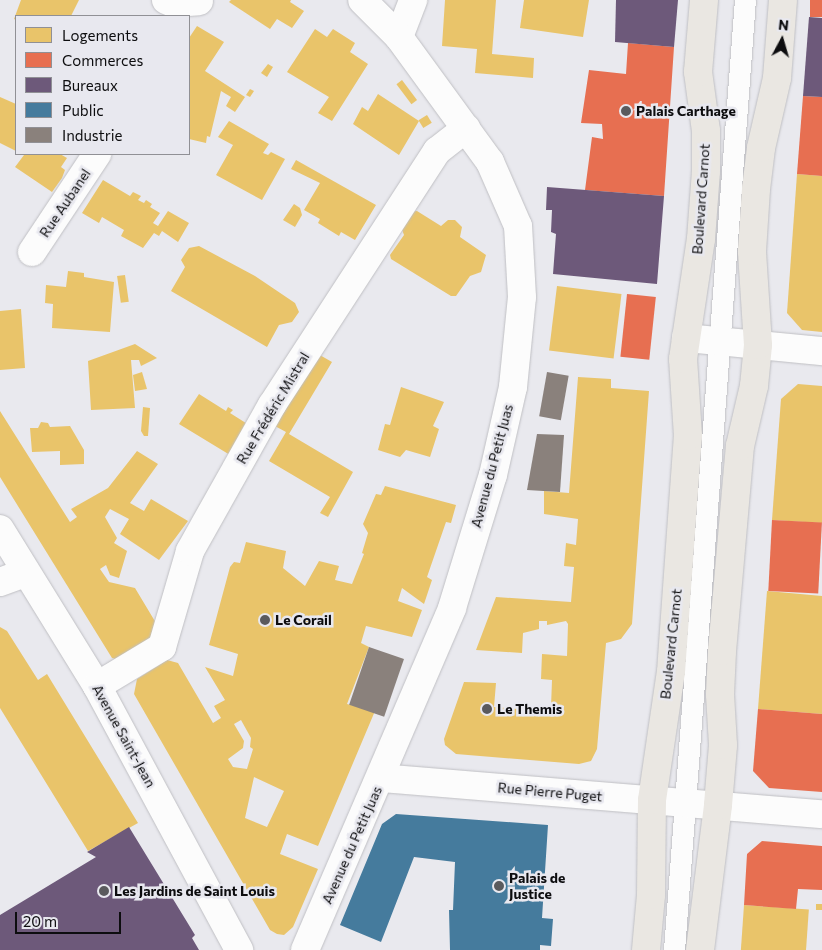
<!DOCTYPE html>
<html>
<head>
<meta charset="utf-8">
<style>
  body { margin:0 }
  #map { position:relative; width:822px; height:950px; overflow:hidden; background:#e9e9ee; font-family:Commissioner,sans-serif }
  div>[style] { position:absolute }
  .homes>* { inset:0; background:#e9c46a; transform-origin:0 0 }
  .shops>* { inset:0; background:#e76f51; transform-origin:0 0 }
  .offices>* { inset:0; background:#6d597a }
  .public>* { inset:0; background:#457b9d }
  .industry>* { inset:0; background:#8a817c; transform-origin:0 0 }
  .roads { filter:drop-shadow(0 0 1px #bfbfc3) drop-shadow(0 0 1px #bfbfc3) }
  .service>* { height:21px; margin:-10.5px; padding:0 10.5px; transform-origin:10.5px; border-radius:10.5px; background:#fcfcfc }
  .minor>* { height:28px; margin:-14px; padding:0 14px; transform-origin:14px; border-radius:14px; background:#fcfcfc }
  .primary>* { height:28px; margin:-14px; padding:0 14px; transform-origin:14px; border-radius:14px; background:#eae7e2 }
  .dots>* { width:14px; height:14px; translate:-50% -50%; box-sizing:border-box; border:2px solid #e8e8ef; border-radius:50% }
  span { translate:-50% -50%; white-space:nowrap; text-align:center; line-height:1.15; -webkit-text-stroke:5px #e8e8ef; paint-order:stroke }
  .poi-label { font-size:14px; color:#0d0d0f; font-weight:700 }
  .left { translate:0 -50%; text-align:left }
  .street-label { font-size:14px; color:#0d0d0f }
  .legend { position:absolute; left:15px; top:15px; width:175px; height:140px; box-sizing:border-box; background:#e8e8ef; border:1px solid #909095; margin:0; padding:6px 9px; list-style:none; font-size:15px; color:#0d0d0f }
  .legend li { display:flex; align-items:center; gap:10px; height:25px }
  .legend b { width:25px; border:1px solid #909095 }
  .north { position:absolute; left:757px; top:15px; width:50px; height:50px; -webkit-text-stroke:4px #e8e8ef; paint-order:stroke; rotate:6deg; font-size:14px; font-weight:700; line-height:20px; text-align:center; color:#0d0d0f }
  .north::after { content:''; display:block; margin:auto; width:18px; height:22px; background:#0d0d0f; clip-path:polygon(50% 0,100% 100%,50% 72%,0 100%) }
  .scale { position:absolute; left:15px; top:912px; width:106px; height:22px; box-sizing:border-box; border:2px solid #0d0d0f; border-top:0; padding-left:6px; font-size:15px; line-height:18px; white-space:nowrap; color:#0d0d0f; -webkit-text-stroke:4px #e8e8ef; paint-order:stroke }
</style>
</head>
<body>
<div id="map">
  <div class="homes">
    <div style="clip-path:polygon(21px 0,79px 0,71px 16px,16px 16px,16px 20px,14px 19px)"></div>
    <div style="clip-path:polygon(231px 0,291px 0,290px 2px,304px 11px,292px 28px,277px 19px,270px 29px,229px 2px)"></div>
    <div style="clip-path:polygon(445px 0,496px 0,492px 54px,534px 58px,533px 78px,475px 73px,477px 49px,442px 46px)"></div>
    <div style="clip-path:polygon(524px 0,589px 0,583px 37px,520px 28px)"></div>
    <div style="clip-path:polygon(197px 26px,224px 42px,205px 71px,245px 97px,235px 112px,226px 106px,231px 97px,221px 91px,210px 137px,207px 136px,206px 143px,189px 139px,189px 38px)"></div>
    <div style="clip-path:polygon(315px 29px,327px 37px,333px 29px,355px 43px,350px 52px,368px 64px,332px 121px,318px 113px,329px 97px,287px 72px)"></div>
    <div style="clip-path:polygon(268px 64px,273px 67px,267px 77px,261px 73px)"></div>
    <div style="left:402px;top:80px;width:25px;height:7px;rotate:53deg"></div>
    <div style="clip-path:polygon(250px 89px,254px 91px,250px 97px,246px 95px)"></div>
    <div style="clip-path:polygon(378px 94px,419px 121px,399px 155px,353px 124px,362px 107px,368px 111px)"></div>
    <div style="clip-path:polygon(0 97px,16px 104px,16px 151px,0 143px)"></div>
    <div style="left:427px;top:115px;width:9px;height:10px;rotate:58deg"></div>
    <div style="clip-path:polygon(229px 121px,269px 144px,263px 153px,268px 155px,271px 152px,285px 159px,262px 200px,216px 175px,233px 145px,218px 137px)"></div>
    <div style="clip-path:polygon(22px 154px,60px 154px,67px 158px,61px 167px,65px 170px,62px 178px,52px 192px,15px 167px,24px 155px)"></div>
    <div style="clip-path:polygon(296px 160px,376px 205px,355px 240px,341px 232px,339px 236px,318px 223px,320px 219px,304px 210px,320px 183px,291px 169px)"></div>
    <div style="clip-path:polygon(797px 174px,822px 176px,822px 332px,802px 330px,787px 313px)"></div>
    <div style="clip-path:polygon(103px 180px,130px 196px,133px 192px,141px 196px,138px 200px,144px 203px,146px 200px,152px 204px,150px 207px,160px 213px,153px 223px,158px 226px,168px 211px,189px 223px,178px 242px,162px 231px,159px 236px,154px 233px,143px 248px,121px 236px,124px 230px,102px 217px,99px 223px,82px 213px)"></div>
    <div style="clip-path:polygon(294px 204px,300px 208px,302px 215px,295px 227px,283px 220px)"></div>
    <div style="clip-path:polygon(417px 211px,441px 226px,448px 220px,455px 220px,462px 227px,460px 237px,486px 255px,481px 272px,470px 276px,456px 296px,451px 296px,391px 259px,390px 255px,404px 235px,400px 224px,408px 212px)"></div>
    <div style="clip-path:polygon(199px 246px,255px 276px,295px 303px,299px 312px,292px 322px,279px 325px,267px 347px,171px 291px,185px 267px,181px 260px,189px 248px)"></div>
    <div style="clip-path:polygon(68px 271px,84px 273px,84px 277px,114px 282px,110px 332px,52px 328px,53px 304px,45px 303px,46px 285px,66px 287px)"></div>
    <div style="left:125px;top:275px;width:27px;height:8px;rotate:82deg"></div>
    <div style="left:557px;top:286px;width:65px;height:65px;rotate:7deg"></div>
    <div style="clip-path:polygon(21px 309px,25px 368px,0 370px,0 311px)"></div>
    <div style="clip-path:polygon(135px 344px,157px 358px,141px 366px,139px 360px,131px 360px,135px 408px,91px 410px,88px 361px)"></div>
    <div style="clip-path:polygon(318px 354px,332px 362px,289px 434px,353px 472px,328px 517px,320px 513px,330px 497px,269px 461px,286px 432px,273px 425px)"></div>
    <div style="clip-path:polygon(142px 372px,147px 389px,135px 391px,133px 375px)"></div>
    <div style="clip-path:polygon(578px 377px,611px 379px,611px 388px,649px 391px,632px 624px,621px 639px,606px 643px,597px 749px,591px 761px,579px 764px,456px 754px,445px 745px,444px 739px,464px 682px,496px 683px,494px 707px,545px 711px,545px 706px,551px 707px,552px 680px,541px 679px,542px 654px,567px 656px,568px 624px,566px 621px,547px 625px,547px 621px,539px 621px,539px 629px,523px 633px,522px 653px,476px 650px,496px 597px,571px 602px,574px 567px,564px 566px,566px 543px,576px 545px,578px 519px,544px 514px,544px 491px,569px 493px)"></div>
    <div style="clip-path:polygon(798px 384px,822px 386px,822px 523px,772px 520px,781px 399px)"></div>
    <div style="clip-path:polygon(401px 387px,444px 402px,433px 426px,439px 429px,430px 457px,406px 450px,400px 457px,378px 450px,385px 424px,390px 425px)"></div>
    <div style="clip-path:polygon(199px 394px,226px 411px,228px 407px,233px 410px,230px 413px,249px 425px,230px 455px,179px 424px)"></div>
    <div style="clip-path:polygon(143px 407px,150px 408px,148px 436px,144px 436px,141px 431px)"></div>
    <div style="clip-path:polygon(0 411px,70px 522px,77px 517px,71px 509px,108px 488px,137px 451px,158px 464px,130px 503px,144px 511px,151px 499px,188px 521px,159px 560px,120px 534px,129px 519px,110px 509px,105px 517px,117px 538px,114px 543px,127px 551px,119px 578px,110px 575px,106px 565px,100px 569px,109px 582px,135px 588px,156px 623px,150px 646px,127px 662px,112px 658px,0 477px)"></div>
    <div style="clip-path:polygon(41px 422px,48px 423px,50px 427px,70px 426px,84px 450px,84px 464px,60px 465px,60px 451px,32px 452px,30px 428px,38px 428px)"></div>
    <div style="clip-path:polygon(evenodd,385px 486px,456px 505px,451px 523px,446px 522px,427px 577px,432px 580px,424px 604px,402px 588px,398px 601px,422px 610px,412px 637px,366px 626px,361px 643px,369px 647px,347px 704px,375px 711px,318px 846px,287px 834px,280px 854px,318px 869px,293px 927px,284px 935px,277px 934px,270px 930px,134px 694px,137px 679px,167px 660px,178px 663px,213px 723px,221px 718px,214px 706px,225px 700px,205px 667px,233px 676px,238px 654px,209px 645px,230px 567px,234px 562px,240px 563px,246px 542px,286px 551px,283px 568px,305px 586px,319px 561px,339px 566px,335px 580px,352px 584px,364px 554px,362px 553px,368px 533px,363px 524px,376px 494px,381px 495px,385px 486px,241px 720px,251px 738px,250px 747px,253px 749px,247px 769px,233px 767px,228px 759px,243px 748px,244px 741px,234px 724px,241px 720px,385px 486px,254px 777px,284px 791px,267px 827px,245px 818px,254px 777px)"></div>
    <div style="clip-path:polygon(767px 591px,822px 596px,822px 714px,758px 709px)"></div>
    <div style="clip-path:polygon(0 627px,7px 631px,38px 680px,47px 674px,138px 823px,88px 851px,0 708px)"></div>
    <div style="left:816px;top:904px;width:6px;height:6px"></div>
    <div style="left:744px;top:905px;width:65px;height:45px;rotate:4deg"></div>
  </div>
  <div class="shops">
    <div style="left:810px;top:0;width:12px;height:17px"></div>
    <div style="clip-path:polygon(628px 43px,674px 47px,664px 196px,585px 190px,592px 137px,603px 139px,602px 124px,581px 123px,589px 70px,626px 74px)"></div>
    <div style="clip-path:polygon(803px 96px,822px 97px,822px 176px,797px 174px)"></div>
    <div style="left:627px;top:294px;width:29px;height:63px;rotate:6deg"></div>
    <div style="left:772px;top:520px;width:50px;height:71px;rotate:3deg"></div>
    <div style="clip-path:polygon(758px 709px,822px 714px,822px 792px,769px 788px,753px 771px)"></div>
    <div style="clip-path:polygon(762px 841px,822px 846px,822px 890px,798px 889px,796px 909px,744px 905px,747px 854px)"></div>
  </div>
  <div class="offices">
    <div style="clip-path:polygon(616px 0,678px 0,674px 47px,615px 42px)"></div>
    <div style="clip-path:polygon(809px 17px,822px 18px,822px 97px,803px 96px)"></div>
    <div style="clip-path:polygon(547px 187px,664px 196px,657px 284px,553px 274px,556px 234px,551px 232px,552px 210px,546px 210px)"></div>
    <div style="clip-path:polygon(129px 827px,195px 935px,192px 938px,199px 950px,0 950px,0 915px,96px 857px,87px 852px)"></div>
  </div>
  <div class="public">
    <div style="clip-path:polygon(396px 814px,548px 825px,542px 918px,553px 919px,551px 946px,540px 945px,540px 950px,450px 950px,449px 910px,453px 910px,455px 862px,414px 857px,381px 942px,340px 925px,382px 824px)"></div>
  </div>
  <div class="industry">
    <div style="left:547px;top:372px;width:22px;height:45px;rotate:10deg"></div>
    <div style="clip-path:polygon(537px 434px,564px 435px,560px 492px,527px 490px)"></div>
    <div style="left:369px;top:647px;width:37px;height:61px;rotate:19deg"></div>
  </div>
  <div class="roads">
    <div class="service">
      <div style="left:674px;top:950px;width:953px;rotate:-85.73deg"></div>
    </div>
    <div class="minor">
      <div style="left:166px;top:0;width:8px;rotate:23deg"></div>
      <div style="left:173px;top:3px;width:26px;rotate:-4deg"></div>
      <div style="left:399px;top:37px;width:40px;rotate:-69deg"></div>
      <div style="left:32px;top:252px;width:118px;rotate:-56.4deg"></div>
      <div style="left:686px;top:338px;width:137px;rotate:5.5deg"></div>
      <div style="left:0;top:529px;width:185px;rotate:58.3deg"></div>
      <div style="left:97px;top:686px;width:300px;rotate:61.7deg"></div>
      <div style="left:0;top:582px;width:27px;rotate:-20deg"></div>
      <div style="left:97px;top:686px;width:76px;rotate:-31deg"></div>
      <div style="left:162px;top:647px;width:100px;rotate:-73.7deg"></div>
      <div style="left:190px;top:551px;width:167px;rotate:-60.7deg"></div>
      <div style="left:272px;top:405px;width:303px;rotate:-57deg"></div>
      <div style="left:437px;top:151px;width:37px;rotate:-38deg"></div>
      <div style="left:381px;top:778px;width:442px;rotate:4.7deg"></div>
      <div style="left:305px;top:950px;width:372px;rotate:-66.7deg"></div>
      <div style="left:452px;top:608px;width:139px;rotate:-72.9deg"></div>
      <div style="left:493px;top:475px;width:90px;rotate:-77.2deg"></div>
      <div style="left:513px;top:387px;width:90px;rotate:-84.3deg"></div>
      <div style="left:522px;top:297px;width:71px;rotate:-93.2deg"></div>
      <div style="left:518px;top:226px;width:70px;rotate:-113.6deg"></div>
      <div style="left:490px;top:162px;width:155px;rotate:-126.1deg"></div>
      <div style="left:399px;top:37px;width:52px;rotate:-135deg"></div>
    </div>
    <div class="primary">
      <div style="left:646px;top:950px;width:55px;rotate:-84.8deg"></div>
      <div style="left:651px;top:895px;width:95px;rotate:-89.4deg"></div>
      <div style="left:652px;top:800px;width:129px;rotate:-81.6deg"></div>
      <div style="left:671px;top:672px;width:237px;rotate:-85.9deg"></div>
      <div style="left:688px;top:436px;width:77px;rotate:-93.7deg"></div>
      <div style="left:683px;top:359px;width:121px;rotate:-81.5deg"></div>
      <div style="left:701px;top:239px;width:68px;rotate:-85.8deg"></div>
      <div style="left:706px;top:171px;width:40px;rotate:-90deg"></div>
      <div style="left:706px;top:131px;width:60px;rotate:-97.7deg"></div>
      <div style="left:698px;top:72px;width:72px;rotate:-85.2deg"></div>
      <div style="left:700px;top:950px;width:146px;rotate:-82.9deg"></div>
      <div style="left:718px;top:805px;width:60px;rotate:-85.2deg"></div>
      <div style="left:723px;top:745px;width:51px;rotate:-93.4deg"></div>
      <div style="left:720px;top:694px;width:43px;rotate:-87.3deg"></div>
      <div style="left:722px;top:651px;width:206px;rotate:-85deg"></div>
      <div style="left:740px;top:446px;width:62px;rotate:-76.9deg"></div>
      <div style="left:754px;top:386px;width:41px;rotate:-84.4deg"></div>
      <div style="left:758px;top:345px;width:94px;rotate:-93.7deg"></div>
      <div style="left:752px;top:251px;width:62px;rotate:-86.3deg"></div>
      <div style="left:756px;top:189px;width:41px;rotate:-83deg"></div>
      <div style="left:761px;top:148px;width:72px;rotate:-77.1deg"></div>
      <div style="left:777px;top:78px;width:78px;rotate:-85.6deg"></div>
    </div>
  </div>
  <div class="dots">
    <div style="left:626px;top:111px;background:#5a5a5d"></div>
    <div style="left:265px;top:620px;background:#5a5a5d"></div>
    <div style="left:487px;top:709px;background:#5a5a5d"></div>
    <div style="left:499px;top:886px;background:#5a5a5d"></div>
    <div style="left:104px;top:891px;background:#5a5a5d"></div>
  </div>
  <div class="poi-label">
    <span class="left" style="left:636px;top:111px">Palais Carthage</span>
    <span class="left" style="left:275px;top:620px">Le Corail</span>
    <span class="left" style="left:497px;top:709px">Le Themis</span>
    <span class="left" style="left:509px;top:886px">Palais de<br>Justice</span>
    <span class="left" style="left:114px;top:891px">Les Jardins de Saint Louis</span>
  </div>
  <div class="street-label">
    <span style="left:701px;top:199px;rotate:-86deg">Boulevard Carnot</span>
    <span style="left:65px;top:203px;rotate:-56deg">Rue Aubanel</span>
    <span style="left:273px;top:408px;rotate:-59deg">Rue Frédéric Mistral</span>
    <span style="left:492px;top:466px;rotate:-75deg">Avenue du Petit Juas</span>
    <span style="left:671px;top:644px;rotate:-84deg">Boulevard Carnot</span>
    <span style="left:124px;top:736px;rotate:61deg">Avenue Saint-Jean</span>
    <span style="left:550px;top:792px;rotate:5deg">Rue Pierre Puget</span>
    <span style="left:352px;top:845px;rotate:-66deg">Avenue du Petit Juas</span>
  </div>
  <ul class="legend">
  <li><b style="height:14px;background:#e9c46a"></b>Logements</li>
  <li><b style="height:14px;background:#e76f51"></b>Commerces</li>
  <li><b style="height:14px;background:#6d597a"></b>Bureaux</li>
  <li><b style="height:14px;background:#457b9d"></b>Public</li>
  <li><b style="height:14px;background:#8a817c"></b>Industrie</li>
  </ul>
  <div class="north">N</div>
  <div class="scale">20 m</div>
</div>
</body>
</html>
